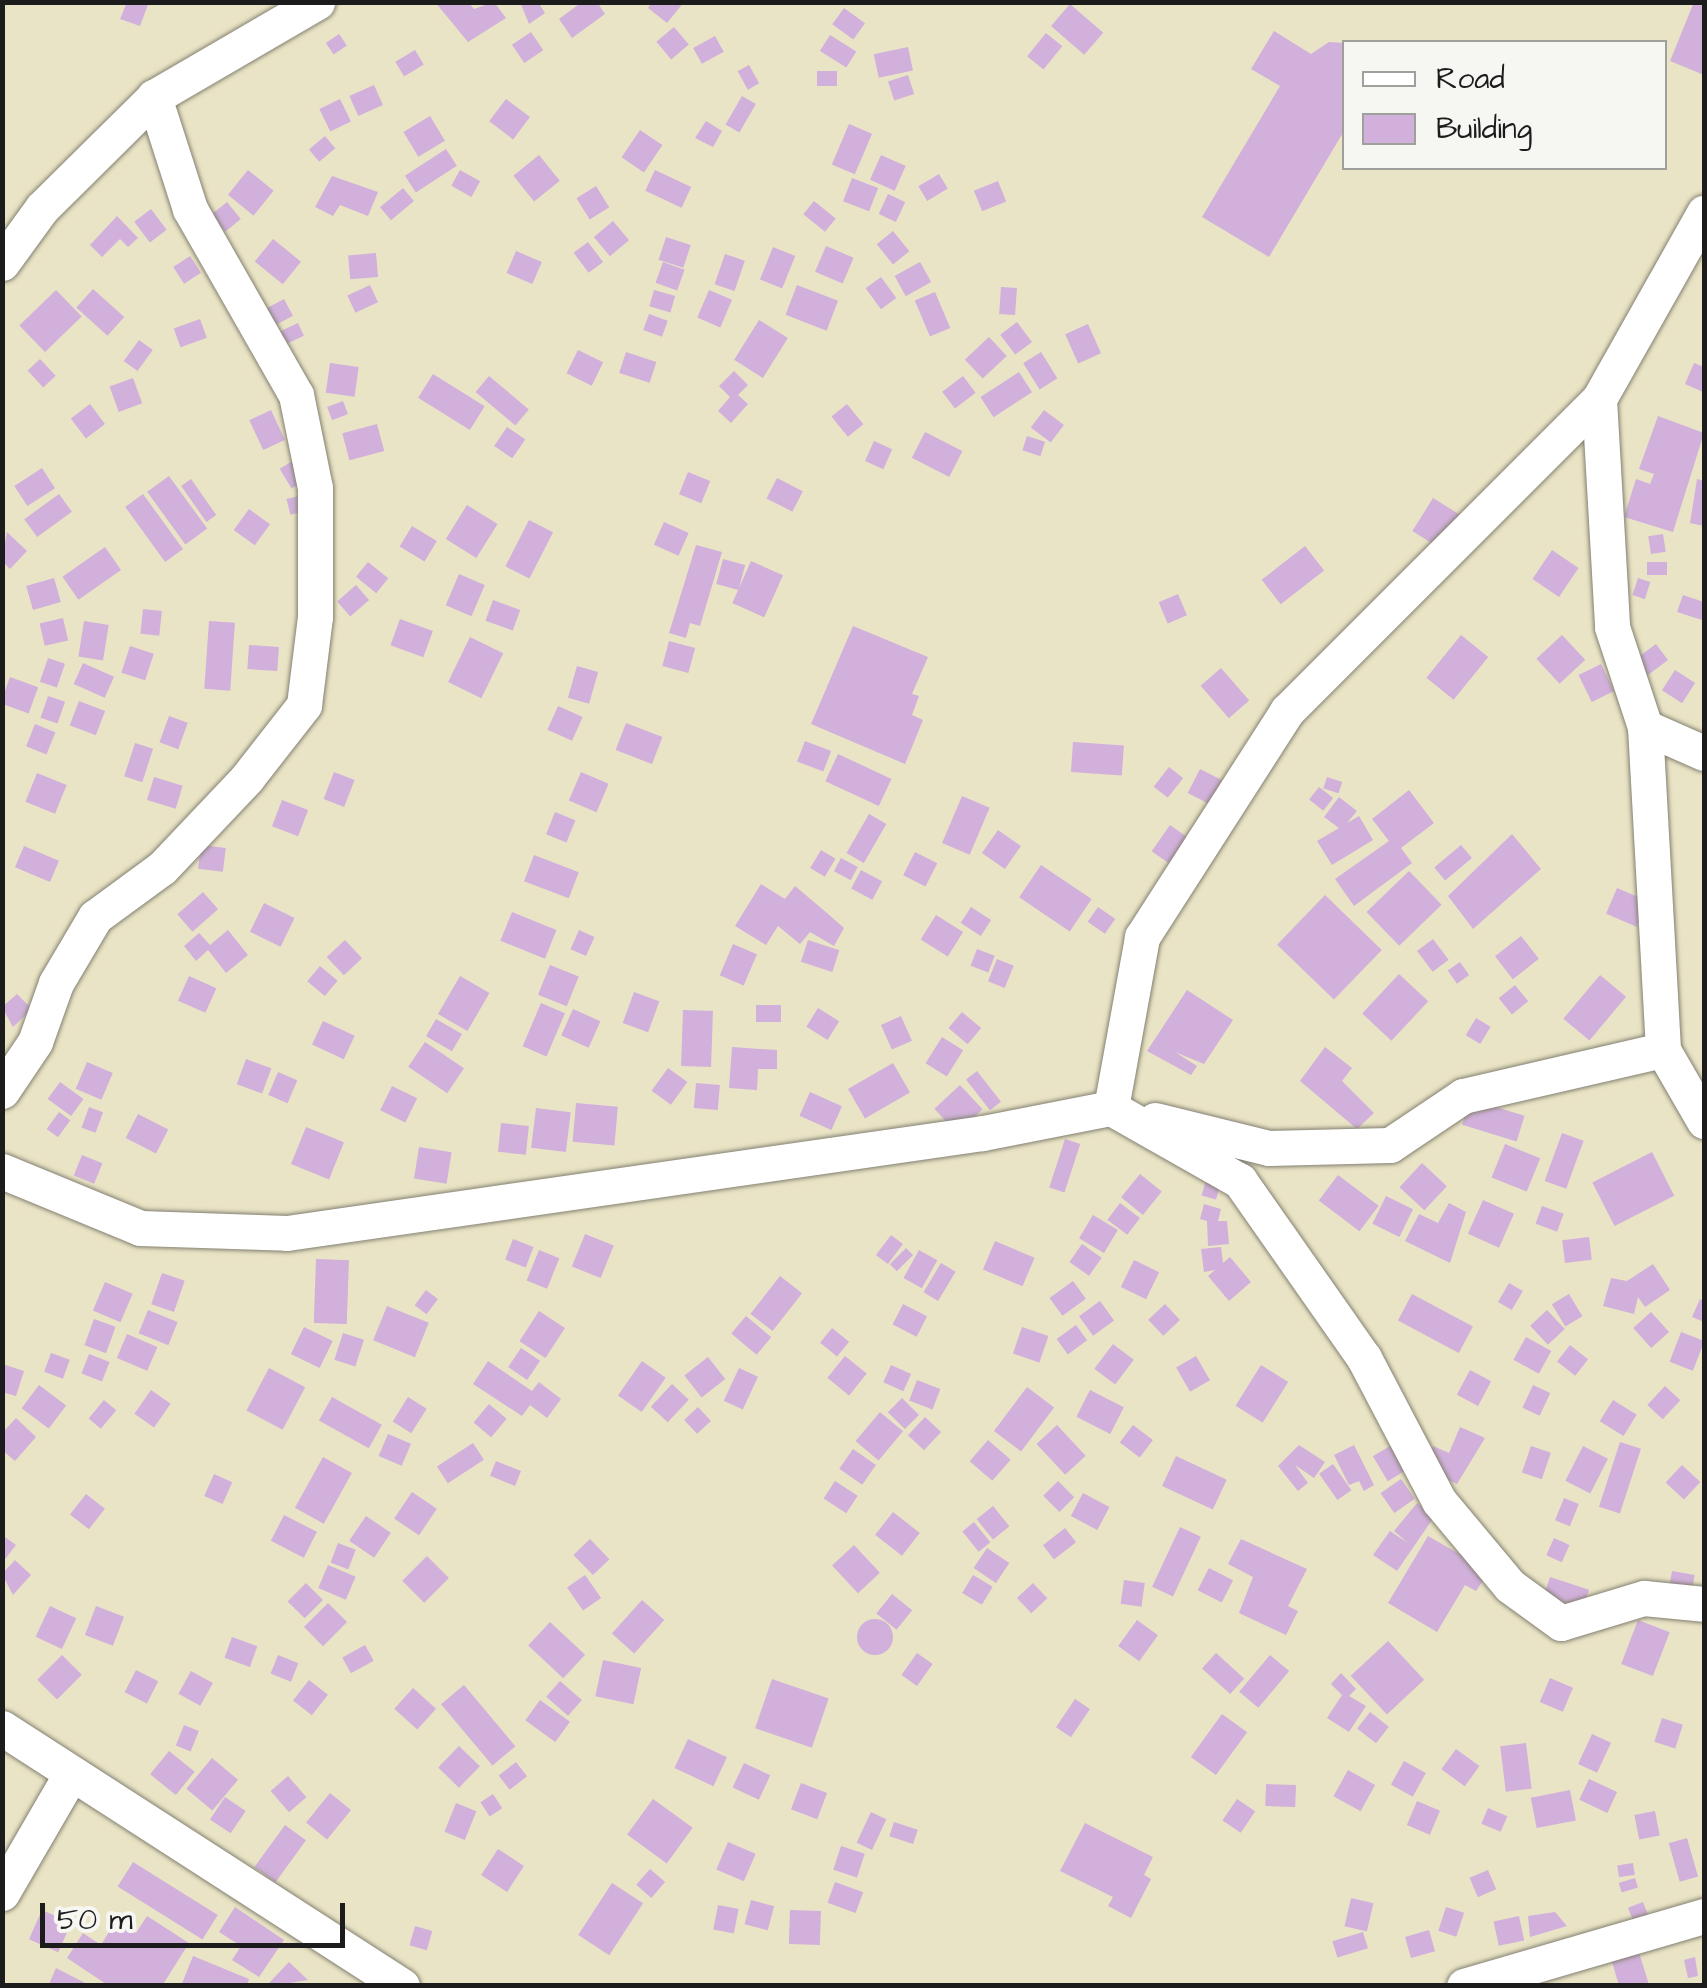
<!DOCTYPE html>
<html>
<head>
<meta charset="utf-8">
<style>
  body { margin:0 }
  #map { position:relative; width:1707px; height:1988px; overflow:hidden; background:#eae4c6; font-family:"Architects Daughter",sans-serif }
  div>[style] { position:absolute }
  .building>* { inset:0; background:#d1b0db; transform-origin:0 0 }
  .round { border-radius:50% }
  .roads { filter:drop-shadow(0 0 2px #838071) drop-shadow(0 0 2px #838071) }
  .minor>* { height:35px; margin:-17.5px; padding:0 17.5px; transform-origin:17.5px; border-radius:17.5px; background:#fff }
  span { translate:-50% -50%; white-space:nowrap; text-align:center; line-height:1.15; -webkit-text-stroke:9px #f6f6f2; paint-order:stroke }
  .frame { position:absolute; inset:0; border:5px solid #1c1c1c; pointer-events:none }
  .legend { position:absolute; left:1342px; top:40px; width:325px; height:130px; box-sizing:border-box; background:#f6f6f2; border:2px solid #9f9f9c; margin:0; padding:12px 18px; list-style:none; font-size:30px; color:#1c1c1c }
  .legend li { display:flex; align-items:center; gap:20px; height:50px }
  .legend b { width:50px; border:2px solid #9f9f9c }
  .scale { position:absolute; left:40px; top:1903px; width:305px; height:45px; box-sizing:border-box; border:5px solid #1c1c1c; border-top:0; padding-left:12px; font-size:30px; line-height:35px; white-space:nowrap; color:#1c1c1c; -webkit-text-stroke:8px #f6f6f2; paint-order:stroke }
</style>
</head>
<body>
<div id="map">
  <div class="building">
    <div style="clip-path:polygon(127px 2px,149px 2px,140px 26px,120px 19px)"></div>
    <div style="clip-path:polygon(435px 2px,468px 2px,474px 9px,494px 2px,506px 18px,468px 42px)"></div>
    <div style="clip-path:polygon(520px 2px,538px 2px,545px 13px,529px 24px)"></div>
    <div style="clip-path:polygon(582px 2px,597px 2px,605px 14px,572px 38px,559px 19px)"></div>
    <div style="clip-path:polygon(652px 2px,684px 2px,667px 23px,648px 8px)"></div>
    <div style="clip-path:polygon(1694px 2px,1704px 2px,1704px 75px,1670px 61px)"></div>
    <div style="left:1070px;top:4px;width:44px;height:29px;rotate:41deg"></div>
    <div style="left:844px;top:8px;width:26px;height:20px;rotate:36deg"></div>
    <div style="left:674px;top:27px;width:23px;height:23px;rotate:50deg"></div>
    <div style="clip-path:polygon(1274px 31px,1311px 54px,1329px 42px,1344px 43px,1344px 131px,1269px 257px,1202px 217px,1280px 86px,1251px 69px)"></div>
    <div style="left:531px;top:32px;width:22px;height:23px;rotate:56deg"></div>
    <div style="left:1046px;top:33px;width:21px;height:30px;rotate:39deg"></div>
    <div style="left:339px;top:34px;width:14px;height:16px;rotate:56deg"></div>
    <div style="left:830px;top:35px;width:31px;height:19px;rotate:32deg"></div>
    <div style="left:715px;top:36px;width:18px;height:25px;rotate:61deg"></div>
    <div style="left:908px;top:47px;width:24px;height:35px;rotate:78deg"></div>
    <div style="left:415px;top:50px;width:17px;height:23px;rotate:59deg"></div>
    <div style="left:749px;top:65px;width:21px;height:13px;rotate:61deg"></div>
    <div style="left:817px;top:71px;width:20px;height:15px"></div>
    <div style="left:908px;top:75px;width:20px;height:21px;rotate:72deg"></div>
    <div style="left:374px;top:85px;width:22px;height:27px;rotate:66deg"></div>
    <div style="left:742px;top:96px;width:16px;height:33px;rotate:30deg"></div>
    <div style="left:340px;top:99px;width:25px;height:23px;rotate:64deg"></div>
    <div style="left:506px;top:99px;width:30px;height:28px;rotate:37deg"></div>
    <div style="left:430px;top:116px;width:29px;height:31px;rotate:59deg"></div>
    <div style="clip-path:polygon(706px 121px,722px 131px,713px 147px,695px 138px)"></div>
    <div style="left:849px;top:124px;width:25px;height:44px;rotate:23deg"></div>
    <div style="left:640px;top:130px;width:27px;height:33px;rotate:34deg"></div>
    <div style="left:325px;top:136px;width:16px;height:21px;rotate:50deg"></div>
    <div style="left:446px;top:149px;width:20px;height:49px;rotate:57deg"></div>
    <div style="left:539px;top:155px;width:33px;height:33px;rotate:51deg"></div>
    <div style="left:881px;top:155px;width:27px;height:27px;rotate:24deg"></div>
    <div style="left:248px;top:170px;width:33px;height:32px;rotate:39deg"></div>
    <div style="left:460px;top:170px;width:23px;height:18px;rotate:29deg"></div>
    <div style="left:655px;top:170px;width:40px;height:23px;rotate:25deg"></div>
    <div style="left:939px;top:174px;width:17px;height:24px;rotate:59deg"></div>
    <div style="clip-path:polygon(332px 176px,378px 192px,368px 216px,340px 205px,333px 216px,315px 207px)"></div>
    <div style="left:852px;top:178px;width:28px;height:25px;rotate:21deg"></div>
    <div style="left:998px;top:181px;width:22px;height:26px;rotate:68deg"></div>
    <div style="left:596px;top:186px;width:25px;height:23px;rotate:58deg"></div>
    <div style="left:403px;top:188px;width:17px;height:30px;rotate:50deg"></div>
    <div style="left:888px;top:194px;width:19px;height:22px;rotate:25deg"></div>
    <div style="left:814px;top:201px;width:28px;height:17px;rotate:39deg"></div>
    <div style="left:227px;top:202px;width:22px;height:20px;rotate:51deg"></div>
    <div style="left:151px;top:209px;width:26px;height:21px;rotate:53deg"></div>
    <div style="clip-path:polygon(117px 216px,138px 238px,128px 247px,120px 239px,102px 257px,90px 245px)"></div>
    <div style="left:613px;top:221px;width:25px;height:25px;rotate:50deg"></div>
    <div style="left:893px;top:231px;width:26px;height:21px;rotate:51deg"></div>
    <div style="left:666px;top:237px;width:26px;height:24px;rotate:18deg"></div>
    <div style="left:273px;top:239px;width:36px;height:29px;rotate:39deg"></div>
    <div style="left:588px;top:242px;width:25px;height:18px;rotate:53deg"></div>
    <div style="left:826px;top:246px;width:30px;height:28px;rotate:23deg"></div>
    <div style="left:773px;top:247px;width:24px;height:35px;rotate:22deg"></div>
    <div style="left:516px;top:251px;width:28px;height:24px;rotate:23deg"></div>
    <div style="left:376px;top:253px;width:24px;height:28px;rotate:85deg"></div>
    <div style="left:725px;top:254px;width:21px;height:32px;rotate:19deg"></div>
    <div style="left:190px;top:256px;width:20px;height:20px;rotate:57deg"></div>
    <div style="left:663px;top:262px;width:23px;height:22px;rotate:20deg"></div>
    <div style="left:920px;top:262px;width:23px;height:29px;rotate:61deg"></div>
    <div style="left:881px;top:277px;width:26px;height:19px;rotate:54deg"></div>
    <div style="left:370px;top:285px;width:19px;height:25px;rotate:65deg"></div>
    <div style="left:797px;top:285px;width:44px;height:32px;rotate:21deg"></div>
    <div style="left:1001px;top:287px;width:16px;height:27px;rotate:4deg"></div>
    <div style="left:93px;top:289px;width:42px;height:25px;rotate:42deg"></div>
    <div style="left:56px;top:290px;width:37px;height:51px;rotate:46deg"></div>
    <div style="left:654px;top:290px;width:22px;height:17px;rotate:16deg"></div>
    <div style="left:709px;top:290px;width:25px;height:30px;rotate:23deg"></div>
    <div style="left:935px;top:292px;width:39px;height:22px;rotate:67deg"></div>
    <div style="left:284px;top:299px;width:19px;height:20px;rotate:62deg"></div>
    <div style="left:649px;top:314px;width:20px;height:17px;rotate:20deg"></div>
    <div style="left:200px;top:319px;width:20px;height:28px;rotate:70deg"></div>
    <div style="left:759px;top:320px;width:34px;height:47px;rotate:32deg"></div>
    <div style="left:1017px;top:322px;width:25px;height:21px;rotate:53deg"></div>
    <div style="left:298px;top:323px;width:14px;height:20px;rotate:65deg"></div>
    <div style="left:1088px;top:324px;width:32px;height:25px;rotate:66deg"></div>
    <div style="left:989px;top:337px;width:26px;height:33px;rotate:47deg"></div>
    <div style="left:139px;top:340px;width:17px;height:26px;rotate:36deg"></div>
    <div style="left:578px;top:350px;width:28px;height:26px;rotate:26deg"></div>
    <div style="left:626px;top:352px;width:32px;height:22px;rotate:18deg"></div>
    <div style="left:1041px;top:352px;width:31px;height:21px;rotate:58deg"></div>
    <div style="left:40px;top:359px;width:23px;height:17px;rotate:47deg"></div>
    <div style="left:330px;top:363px;width:29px;height:30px;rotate:8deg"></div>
    <div style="clip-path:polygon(1694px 363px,1704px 367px,1703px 392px,1685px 384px)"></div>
    <div style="clip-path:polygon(734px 371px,748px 385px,738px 395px,748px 404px,731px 423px,718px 411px,730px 397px,719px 386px)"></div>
    <div style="left:1019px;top:372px;width:24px;height:46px;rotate:57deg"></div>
    <div style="left:433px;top:374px;width:61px;height:28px;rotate:32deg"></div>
    <div style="left:489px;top:376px;width:52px;height:21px;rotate:40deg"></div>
    <div style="left:963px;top:376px;width:21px;height:26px;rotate:53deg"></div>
    <div style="left:133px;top:378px;width:27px;height:25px;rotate:70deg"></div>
    <div style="left:343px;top:401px;width:14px;height:17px;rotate:69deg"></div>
    <div style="left:90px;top:404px;width:25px;height:24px;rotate:53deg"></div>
    <div style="left:847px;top:404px;width:26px;height:20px;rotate:51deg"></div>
    <div style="left:271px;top:410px;width:33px;height:24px;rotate:65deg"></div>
    <div style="left:1044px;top:410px;width:25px;height:22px;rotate:37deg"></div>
    <div style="clip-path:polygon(1658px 416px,1704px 433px,1673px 532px,1624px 517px,1636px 479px,1650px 484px,1654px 474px,1639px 469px)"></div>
    <div style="left:377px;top:424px;width:28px;height:36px;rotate:75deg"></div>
    <div style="left:507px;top:427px;width:22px;height:23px;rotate:34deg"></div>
    <div style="left:925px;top:432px;width:42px;height:29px;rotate:27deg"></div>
    <div style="left:1027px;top:436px;width:19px;height:15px;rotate:18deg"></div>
    <div style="left:874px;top:441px;width:20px;height:22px;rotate:24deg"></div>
    <div style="left:296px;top:459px;width:23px;height:19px;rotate:59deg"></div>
    <div style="left:42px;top:468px;width:24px;height:33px;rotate:57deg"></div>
    <div style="left:688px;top:472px;width:24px;height:24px;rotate:22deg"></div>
    <div style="left:169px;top:476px;width:65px;height:27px;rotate:54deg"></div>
    <div style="left:777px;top:478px;width:29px;height:23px;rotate:27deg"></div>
    <div style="left:191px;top:479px;width:44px;height:12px;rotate:55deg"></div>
    <div style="clip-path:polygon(1697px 479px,1704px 481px,1704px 526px,1690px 523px)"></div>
    <div style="left:59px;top:494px;width:22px;height:43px;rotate:54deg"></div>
    <div style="left:143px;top:494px;width:68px;height:22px;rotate:54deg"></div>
    <div style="left:303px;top:495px;width:16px;height:17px;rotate:76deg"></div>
    <div style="left:1433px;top:498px;width:39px;height:39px;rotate:32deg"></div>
    <div style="left:467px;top:505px;width:36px;height:40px;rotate:32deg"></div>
    <div style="left:249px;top:509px;width:26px;height:26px;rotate:36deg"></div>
    <div style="left:529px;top:520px;width:27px;height:52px;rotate:27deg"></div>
    <div style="left:664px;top:522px;width:27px;height:25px;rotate:24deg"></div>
    <div style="left:412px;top:526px;width:29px;height:24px;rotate:31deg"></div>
    <div style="clip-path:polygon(7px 532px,27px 551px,10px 569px,2px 561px)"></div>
    <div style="left:1663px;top:534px;width:18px;height:15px;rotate:81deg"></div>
    <div style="clip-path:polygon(696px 545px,722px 552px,700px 626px,690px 623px,686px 638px,669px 633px)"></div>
    <div style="left:1305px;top:546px;width:31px;height:55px;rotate:52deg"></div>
    <div style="left:105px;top:547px;width:28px;height:52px;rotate:55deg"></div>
    <div style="left:1552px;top:550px;width:32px;height:35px;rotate:34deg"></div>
    <div style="left:723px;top:559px;width:23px;height:26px;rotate:15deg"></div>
    <div style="left:751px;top:561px;width:35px;height:46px;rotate:24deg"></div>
    <div style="left:368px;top:562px;width:26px;height:19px;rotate:39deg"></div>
    <div style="left:1647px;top:562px;width:20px;height:13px"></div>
    <div style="left:459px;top:574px;width:28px;height:34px;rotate:23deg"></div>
    <div style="left:54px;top:578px;width:25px;height:29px;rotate:74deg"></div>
    <div style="left:1638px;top:578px;width:13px;height:18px;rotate:18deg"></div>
    <div style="left:356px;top:585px;width:20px;height:25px;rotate:49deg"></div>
    <div style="left:1178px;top:594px;width:23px;height:21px;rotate:67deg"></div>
    <div style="clip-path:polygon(1683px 595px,1704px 602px,1702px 620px,1677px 612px)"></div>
    <div style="left:493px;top:600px;width:29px;height:22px;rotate:20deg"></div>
    <div style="left:143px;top:609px;width:19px;height:25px;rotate:6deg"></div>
    <div style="left:63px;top:618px;width:23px;height:24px;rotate:77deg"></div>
    <div style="left:400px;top:619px;width:35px;height:28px;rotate:20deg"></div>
    <div style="left:84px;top:621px;width:25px;height:36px;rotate:9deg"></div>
    <div style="left:209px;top:621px;width:26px;height:68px;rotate:4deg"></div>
    <div style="clip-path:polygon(853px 626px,928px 657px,912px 694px,919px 696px,912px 715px,923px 720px,905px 764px,811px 724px)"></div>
    <div style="left:1461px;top:635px;width:35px;height:55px;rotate:39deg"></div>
    <div style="left:1562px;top:635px;width:34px;height:35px;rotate:47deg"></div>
    <div style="left:470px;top:637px;width:37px;height:50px;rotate:26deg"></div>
    <div style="left:669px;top:641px;width:27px;height:26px;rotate:15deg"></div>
    <div style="left:1656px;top:644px;width:20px;height:28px;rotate:53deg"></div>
    <div style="left:249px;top:645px;width:30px;height:24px;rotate:4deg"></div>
    <div style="left:130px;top:646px;width:25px;height:28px;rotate:18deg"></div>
    <div style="left:48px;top:658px;width:18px;height:25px;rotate:19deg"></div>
    <div style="left:83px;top:663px;width:34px;height:23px;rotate:24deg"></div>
    <div style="left:1601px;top:664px;width:30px;height:25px;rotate:64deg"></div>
    <div style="left:577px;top:666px;width:22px;height:33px;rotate:16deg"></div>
    <div style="left:1221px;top:668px;width:43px;height:27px;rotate:49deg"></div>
    <div style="left:1675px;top:670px;width:24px;height:24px;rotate:33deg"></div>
    <div style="left:10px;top:677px;width:30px;height:28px;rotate:20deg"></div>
    <div style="left:48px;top:696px;width:18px;height:23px;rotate:19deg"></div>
    <div style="left:79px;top:701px;width:28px;height:26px;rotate:21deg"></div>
    <div style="left:558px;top:706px;width:27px;height:26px;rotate:24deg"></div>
    <div style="left:169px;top:716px;width:20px;height:28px;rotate:20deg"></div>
    <div style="left:626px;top:723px;width:39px;height:29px;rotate:21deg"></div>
    <div style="left:35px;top:724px;width:22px;height:24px;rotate:22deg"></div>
    <div style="left:805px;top:741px;width:28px;height:22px;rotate:21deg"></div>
    <div style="left:1073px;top:742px;width:51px;height:30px;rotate:4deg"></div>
    <div style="left:135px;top:743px;width:19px;height:35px;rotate:18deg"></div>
    <div style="left:838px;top:754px;width:59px;height:30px;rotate:25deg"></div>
    <div style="left:1169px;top:767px;width:18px;height:25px;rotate:38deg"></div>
    <div style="left:1200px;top:769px;width:27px;height:27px;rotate:27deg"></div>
    <div style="left:334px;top:772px;width:22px;height:29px;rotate:21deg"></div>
    <div style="left:581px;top:772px;width:30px;height:31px;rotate:23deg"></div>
    <div style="left:37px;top:773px;width:32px;height:31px;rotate:22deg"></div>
    <div style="left:154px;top:777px;width:30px;height:24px;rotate:17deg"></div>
    <div style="left:1327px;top:777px;width:16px;height:12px;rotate:18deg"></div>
    <div style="left:1319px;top:787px;width:18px;height:16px;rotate:38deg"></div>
    <div style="clip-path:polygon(1409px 790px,1434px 823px,1401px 848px,1412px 863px,1354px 906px,1335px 879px,1389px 841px,1372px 819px)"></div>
    <div style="left:962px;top:796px;width:30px;height:51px;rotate:23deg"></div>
    <div style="clip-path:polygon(1339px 797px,1357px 811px,1347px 823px,1359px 816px,1373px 840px,1332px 865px,1317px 841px,1339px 828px,1324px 817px)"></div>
    <div style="left:282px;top:800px;width:28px;height:28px;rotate:21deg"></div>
    <div style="left:555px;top:812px;width:22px;height:24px;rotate:22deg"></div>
    <div style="left:869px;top:814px;width:20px;height:45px;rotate:30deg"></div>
    <div style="left:1170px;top:825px;width:28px;height:32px;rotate:35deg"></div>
    <div style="left:998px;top:830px;width:28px;height:28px;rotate:35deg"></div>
    <div style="clip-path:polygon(1512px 834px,1541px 869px,1473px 929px,1448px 896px)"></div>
    <div style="left:201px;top:845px;width:25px;height:24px;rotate:7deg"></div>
    <div style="left:1461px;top:845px;width:17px;height:35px;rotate:50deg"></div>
    <div style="left:24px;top:846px;width:38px;height:23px;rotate:23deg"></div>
    <div style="left:821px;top:850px;width:17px;height:21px;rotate:31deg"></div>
    <div style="left:915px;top:852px;width:25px;height:26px;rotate:27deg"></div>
    <div style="left:534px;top:855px;width:48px;height:28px;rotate:21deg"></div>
    <div style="left:841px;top:858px;width:19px;height:15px;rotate:28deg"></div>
    <div style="left:1041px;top:865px;width:61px;height:39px;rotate:34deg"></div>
    <div style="left:861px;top:870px;width:24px;height:21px;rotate:28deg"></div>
    <div style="left:1409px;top:871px;width:47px;height:59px;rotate:46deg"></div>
    <div style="clip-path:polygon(761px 884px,785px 899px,795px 886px,827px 913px,844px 928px,834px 946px,810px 932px,800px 944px,778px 926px,766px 945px,735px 926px)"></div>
    <div style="left:1617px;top:888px;width:33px;height:28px;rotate:23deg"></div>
    <div style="left:203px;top:892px;width:23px;height:34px;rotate:49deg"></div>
    <div style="left:1325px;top:895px;width:79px;height:69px;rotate:44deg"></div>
    <div style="left:264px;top:903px;width:34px;height:32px;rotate:26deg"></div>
    <div style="left:971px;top:907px;width:24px;height:19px;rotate:33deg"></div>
    <div style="left:1098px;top:907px;width:21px;height:18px;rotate:35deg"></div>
    <div style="left:512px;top:912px;width:48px;height:31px;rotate:22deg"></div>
    <div style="left:936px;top:915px;width:32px;height:29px;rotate:32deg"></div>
    <div style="clip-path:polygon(228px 930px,248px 955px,226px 973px,208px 950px,196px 961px,184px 946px,199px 933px,210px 945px)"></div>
    <div style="left:579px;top:930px;width:17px;height:21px;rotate:24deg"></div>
    <div style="left:1521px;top:936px;width:29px;height:33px;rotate:52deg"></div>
    <div style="left:1433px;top:939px;width:26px;height:20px;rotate:53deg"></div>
    <div style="left:345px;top:940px;width:25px;height:25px;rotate:47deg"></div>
    <div style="left:808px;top:940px;width:33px;height:23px;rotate:18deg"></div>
    <div style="left:733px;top:944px;width:26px;height:34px;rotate:23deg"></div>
    <div style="left:977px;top:949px;width:19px;height:18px;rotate:21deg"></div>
    <div style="left:997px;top:959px;width:18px;height:24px;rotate:22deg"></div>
    <div style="left:1460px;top:962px;width:16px;height:15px;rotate:55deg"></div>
    <div style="left:550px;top:965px;width:31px;height:32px;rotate:22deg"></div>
    <div style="left:320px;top:966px;width:23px;height:20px;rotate:40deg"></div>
    <div style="left:1399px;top:974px;width:40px;height:54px;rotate:43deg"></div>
    <div style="left:1600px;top:975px;width:34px;height:57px;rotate:40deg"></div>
    <div style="left:189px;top:976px;width:30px;height:27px;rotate:24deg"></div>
    <div style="left:460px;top:976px;width:34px;height:44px;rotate:30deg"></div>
    <div style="left:1515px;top:985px;width:21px;height:21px;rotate:51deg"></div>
    <div style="clip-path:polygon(1187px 990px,1233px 1020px,1204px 1064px,1175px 1052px,1197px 1066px,1191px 1075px,1147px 1051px)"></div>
    <div style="left:634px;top:992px;width:27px;height:33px;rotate:20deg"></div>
    <div style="clip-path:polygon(17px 994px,32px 1009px,13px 1027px,2px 1007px)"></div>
    <div style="left:541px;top:1003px;width:26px;height:47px;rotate:23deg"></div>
    <div style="left:756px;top:1005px;width:25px;height:17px"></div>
    <div style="left:818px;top:1008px;width:25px;height:22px;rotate:32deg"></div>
    <div style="left:573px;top:1009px;width:30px;height:29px;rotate:24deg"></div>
    <div style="left:683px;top:1010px;width:30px;height:56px;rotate:2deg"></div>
    <div style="left:962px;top:1012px;width:25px;height:21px;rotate:40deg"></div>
    <div style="left:901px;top:1016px;width:27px;height:22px;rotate:66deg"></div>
    <div style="left:1476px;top:1018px;width:17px;height:20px;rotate:31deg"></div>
    <div style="left:436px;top:1019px;width:30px;height:20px;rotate:30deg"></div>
    <div style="left:323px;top:1021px;width:35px;height:26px;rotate:25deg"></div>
    <div style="left:942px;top:1037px;width:25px;height:31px;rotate:32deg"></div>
    <div style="left:425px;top:1042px;width:47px;height:30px;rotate:34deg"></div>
    <div style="clip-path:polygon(732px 1047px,777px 1050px,777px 1069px,758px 1069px,757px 1090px,729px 1088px)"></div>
    <div style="clip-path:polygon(1325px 1047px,1352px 1068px,1342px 1081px,1374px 1113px,1357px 1129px,1300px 1081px)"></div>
    <div style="left:246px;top:1059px;width:27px;height:27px;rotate:20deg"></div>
    <div style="left:87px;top:1062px;width:28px;height:29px;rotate:23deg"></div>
    <div style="left:893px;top:1063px;width:34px;height:52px;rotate:60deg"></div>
    <div style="left:668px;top:1068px;width:24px;height:28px;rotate:36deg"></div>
    <div style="left:977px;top:1071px;width:39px;height:14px;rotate:52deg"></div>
    <div style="left:278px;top:1072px;width:21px;height:25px;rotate:23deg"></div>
    <div style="left:60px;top:1082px;width:29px;height:21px;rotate:36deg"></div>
    <div style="left:696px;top:1083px;width:24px;height:25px;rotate:5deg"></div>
    <div style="left:960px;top:1085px;width:33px;height:35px;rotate:47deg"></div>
    <div style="left:392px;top:1086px;width:28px;height:27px;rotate:26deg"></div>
    <div style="left:810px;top:1092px;width:35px;height:26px;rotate:24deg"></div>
    <div style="left:1470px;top:1099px;width:57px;height:27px;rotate:17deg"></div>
    <div style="left:576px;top:1103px;width:42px;height:39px;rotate:5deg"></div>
    <div style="left:89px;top:1107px;width:15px;height:22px;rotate:20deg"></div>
    <div style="left:536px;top:1108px;width:35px;height:40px;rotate:7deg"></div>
    <div style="left:59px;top:1112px;width:14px;height:21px;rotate:36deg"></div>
    <div style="left:138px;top:1114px;width:34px;height:27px;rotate:27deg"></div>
    <div style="left:501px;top:1123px;width:28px;height:29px;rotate:6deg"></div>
    <div style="left:306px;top:1127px;width:41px;height:40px;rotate:22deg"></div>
    <div style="left:1562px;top:1133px;width:23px;height:51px;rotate:20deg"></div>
    <div style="left:1065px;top:1139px;width:16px;height:51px;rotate:18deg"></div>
    <div style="left:1505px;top:1144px;width:38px;height:36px;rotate:22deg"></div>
    <div style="left:419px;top:1147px;width:33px;height:32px;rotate:9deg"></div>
    <div style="left:1652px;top:1152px;width:49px;height:67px;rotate:63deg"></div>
    <div style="left:82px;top:1155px;width:22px;height:22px;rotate:22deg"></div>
    <div style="left:1422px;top:1163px;width:34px;height:33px;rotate:43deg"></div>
    <div style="left:1140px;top:1174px;width:28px;height:30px;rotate:39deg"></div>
    <div style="left:1338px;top:1175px;width:51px;height:32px;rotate:37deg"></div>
    <div style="left:1206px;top:1180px;width:15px;height:16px;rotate:16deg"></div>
    <div style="left:1386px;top:1196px;width:30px;height:31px;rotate:26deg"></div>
    <div style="left:1483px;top:1200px;width:34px;height:37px;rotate:24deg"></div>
    <div style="left:1120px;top:1203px;width:25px;height:21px;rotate:37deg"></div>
    <div style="clip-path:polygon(1449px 1203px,1466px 1212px,1450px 1263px,1405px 1241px,1419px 1214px,1438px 1223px)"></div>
    <div style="clip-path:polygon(1204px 1204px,1221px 1209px,1218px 1221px,1227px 1221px,1229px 1244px,1208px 1246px,1207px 1221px,1200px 1219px)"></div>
    <div style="left:1542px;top:1206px;width:23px;height:19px;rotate:20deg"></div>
    <div style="left:1093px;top:1215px;width:29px;height:27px;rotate:31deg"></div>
    <div style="left:585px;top:1234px;width:31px;height:35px;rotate:22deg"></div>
    <div style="left:891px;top:1235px;width:15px;height:25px;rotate:37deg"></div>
    <div style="left:1589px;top:1237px;width:23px;height:27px;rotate:83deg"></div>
    <div style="left:513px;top:1239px;width:22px;height:22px;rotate:21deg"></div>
    <div style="left:995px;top:1241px;width:43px;height:31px;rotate:23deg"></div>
    <div style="left:1082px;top:1244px;width:24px;height:22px;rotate:35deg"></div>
    <div style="clip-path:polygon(1221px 1247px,1223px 1263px,1230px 1257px,1251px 1282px,1229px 1301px,1208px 1276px,1215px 1270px,1204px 1272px,1201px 1249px)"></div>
    <div style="left:906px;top:1248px;width:10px;height:23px;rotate:45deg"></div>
    <div style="left:539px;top:1250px;width:22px;height:33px;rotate:22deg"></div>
    <div style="left:919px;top:1250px;width:21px;height:32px;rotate:29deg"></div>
    <div style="left:316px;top:1259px;width:33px;height:64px;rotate:2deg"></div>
    <div style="left:1134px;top:1260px;width:28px;height:30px;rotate:26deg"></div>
    <div style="left:941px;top:1263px;width:17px;height:34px;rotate:31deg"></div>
    <div style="clip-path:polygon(1653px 1264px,1670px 1290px,1645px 1307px,1638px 1297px,1634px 1314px,1603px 1306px,1611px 1278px,1627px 1281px)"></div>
    <div style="left:162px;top:1273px;width:24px;height:33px;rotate:19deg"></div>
    <div style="left:780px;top:1276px;width:28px;height:48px;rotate:38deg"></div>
    <div style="left:1073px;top:1281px;width:22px;height:29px;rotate:54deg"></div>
    <div style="left:105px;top:1282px;width:30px;height:31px;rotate:23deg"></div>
    <div style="left:1509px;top:1283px;width:16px;height:22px;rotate:30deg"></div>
    <div style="left:426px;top:1290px;width:15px;height:19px;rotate:37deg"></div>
    <div style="left:1412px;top:1294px;width:69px;height:30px;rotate:28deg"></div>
    <div style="left:1569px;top:1294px;width:26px;height:20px;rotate:59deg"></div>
    <div style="clip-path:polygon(1700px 1299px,1704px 1301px,1704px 1322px,1692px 1317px)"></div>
    <div style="left:1100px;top:1301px;width:24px;height:26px;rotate:54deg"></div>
    <div style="left:903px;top:1304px;width:27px;height:23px;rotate:27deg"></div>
    <div style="left:1165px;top:1304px;width:22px;height:23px;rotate:47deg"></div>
    <div style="left:387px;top:1306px;width:45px;height:37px;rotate:22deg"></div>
    <div style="left:148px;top:1310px;width:32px;height:25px;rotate:22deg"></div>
    <div style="left:1547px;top:1310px;width:26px;height:23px;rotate:47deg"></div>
    <div style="left:539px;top:1311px;width:31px;height:36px;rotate:33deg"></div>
    <div style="left:1651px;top:1312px;width:27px;height:24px;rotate:48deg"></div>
    <div style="left:746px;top:1316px;width:33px;height:23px;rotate:40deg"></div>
    <div style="left:94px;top:1319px;width:23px;height:28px;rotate:20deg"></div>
    <div style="left:1076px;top:1325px;width:19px;height:24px;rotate:54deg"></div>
    <div style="left:304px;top:1327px;width:32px;height:30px;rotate:26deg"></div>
    <div style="left:1022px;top:1327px;width:28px;height:28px;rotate:19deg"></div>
    <div style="left:832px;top:1328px;width:22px;height:19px;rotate:39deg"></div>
    <div style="left:1681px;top:1332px;width:25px;height:32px;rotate:21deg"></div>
    <div style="left:343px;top:1333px;width:22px;height:28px;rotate:18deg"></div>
    <div style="left:127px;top:1334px;width:33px;height:26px;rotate:23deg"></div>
    <div style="left:1526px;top:1337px;width:29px;height:26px;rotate:29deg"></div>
    <div style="left:1113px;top:1344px;width:26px;height:31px;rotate:37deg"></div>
    <div style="left:1570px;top:1345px;width:23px;height:21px;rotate:38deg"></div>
    <div style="left:521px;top:1348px;width:23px;height:23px;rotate:34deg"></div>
    <div style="left:51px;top:1353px;width:20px;height:20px;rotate:20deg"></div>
    <div style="left:89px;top:1354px;width:22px;height:21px;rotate:21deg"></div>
    <div style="left:845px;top:1356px;width:28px;height:28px;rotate:39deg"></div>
    <div style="left:1196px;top:1356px;width:28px;height:23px;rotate:60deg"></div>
    <div style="left:708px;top:1357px;width:28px;height:30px;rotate:52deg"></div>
    <div style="clip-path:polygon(488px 1361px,532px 1391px,539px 1382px,561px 1399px,547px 1418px,530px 1405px,522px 1416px,473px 1384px)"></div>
    <div style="left:642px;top:1361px;width:29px;height:42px;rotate:35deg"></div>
    <div style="clip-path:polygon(2px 1364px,24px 1371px,16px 1396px,2px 1392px)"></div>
    <div style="left:891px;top:1365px;width:22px;height:19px;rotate:24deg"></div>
    <div style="left:1261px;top:1365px;width:32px;height:48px;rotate:32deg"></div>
    <div style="left:269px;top:1368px;width:41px;height:48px;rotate:28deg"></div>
    <div style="left:739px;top:1368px;width:21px;height:36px;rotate:25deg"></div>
    <div style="left:1470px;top:1370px;width:24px;height:28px;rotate:28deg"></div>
    <div style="left:917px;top:1380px;width:25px;height:22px;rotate:21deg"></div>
    <div style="left:672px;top:1384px;width:23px;height:31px;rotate:43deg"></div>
    <div style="left:39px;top:1385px;width:34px;height:29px;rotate:37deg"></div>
    <div style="left:1533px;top:1385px;width:19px;height:25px;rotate:25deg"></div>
    <div style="left:1665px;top:1386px;width:21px;height:26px;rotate:43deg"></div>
    <div style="left:1027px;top:1387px;width:34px;height:55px;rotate:37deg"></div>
    <div style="left:151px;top:1390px;width:24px;height:29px;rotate:35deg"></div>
    <div style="left:1090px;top:1390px;width:38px;height:30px;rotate:27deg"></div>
    <div style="left:332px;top:1397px;width:57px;height:27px;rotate:29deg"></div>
    <div style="left:408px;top:1397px;width:22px;height:29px;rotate:32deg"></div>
    <div style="left:902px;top:1398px;width:24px;height:20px;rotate:45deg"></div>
    <div style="left:104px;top:1400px;width:16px;height:24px;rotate:40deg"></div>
    <div style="left:1613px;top:1400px;width:28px;height:25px;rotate:32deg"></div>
    <div style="left:489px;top:1404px;width:23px;height:24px;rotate:40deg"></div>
    <div style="left:698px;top:1407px;width:19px;height:19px;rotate:47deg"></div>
    <div style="left:880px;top:1412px;width:30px;height:38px;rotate:40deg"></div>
    <div style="left:925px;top:1417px;width:22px;height:25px;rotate:43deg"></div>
    <div style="clip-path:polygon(16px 1418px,36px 1437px,15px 1461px,2px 1450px,2px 1433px)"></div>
    <div style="left:1057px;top:1425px;width:42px;height:28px;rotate:47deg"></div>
    <div style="left:1133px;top:1425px;width:25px;height:22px;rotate:37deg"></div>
    <div style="clip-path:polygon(1460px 1427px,1485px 1438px,1457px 1484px,1424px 1470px,1433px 1446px,1449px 1453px)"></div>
    <div style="left:388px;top:1434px;width:25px;height:24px;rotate:23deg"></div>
    <div style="left:988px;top:1440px;width:30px;height:28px;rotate:41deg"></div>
    <div style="left:1620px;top:1442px;width:22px;height:68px;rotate:18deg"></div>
    <div style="left:473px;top:1443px;width:20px;height:43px;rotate:57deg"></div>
    <div style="clip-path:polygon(1299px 1445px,1325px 1462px,1314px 1478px,1295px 1465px,1308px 1483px,1298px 1491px,1278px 1466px)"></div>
    <div style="clip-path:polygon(1354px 1445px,1374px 1485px,1364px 1491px,1359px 1481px,1349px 1485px,1334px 1455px)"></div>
    <div style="left:1390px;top:1446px;width:29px;height:20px;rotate:59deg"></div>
    <div style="left:1531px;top:1446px;width:21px;height:28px;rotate:19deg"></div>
    <div style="left:1583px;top:1446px;width:28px;height:39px;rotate:27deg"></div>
    <div style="left:853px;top:1449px;width:28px;height:24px;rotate:35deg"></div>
    <div style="left:1176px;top:1456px;width:56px;height:33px;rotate:25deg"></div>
    <div style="left:323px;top:1457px;width:33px;height:58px;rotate:29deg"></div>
    <div style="left:496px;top:1461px;width:27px;height:16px;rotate:22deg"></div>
    <div style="left:1333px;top:1464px;width:32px;height:17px;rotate:55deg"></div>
    <div style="left:1682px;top:1465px;width:25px;height:24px;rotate:43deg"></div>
    <div style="left:214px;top:1474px;width:20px;height:24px;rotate:24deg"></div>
    <div style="left:1401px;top:1479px;width:24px;height:25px;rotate:55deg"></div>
    <div style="left:835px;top:1481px;width:27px;height:21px;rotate:33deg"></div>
    <div style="left:1058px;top:1481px;width:23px;height:21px;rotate:45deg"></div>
    <div style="left:412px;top:1492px;width:30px;height:32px;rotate:34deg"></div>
    <div style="left:1083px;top:1493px;width:30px;height:26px;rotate:28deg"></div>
    <div style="left:86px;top:1494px;width:24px;height:26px;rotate:38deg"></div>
    <div style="left:1564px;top:1498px;width:16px;height:24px;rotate:22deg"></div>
    <div style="clip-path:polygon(1417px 1503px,1434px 1517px,1397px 1571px,1373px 1555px,1390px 1531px,1408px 1543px,1394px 1531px)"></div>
    <div style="left:993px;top:1506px;width:26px;height:21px;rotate:51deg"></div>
    <div style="left:893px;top:1512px;width:34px;height:29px;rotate:38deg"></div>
    <div style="left:284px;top:1515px;width:37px;height:29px;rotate:27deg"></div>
    <div style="left:366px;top:1516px;width:30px;height:30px;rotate:34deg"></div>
    <div style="left:974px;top:1522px;width:26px;height:15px;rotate:51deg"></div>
    <div style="left:1180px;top:1527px;width:23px;height:66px;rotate:25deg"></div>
    <div style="left:1065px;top:1528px;width:18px;height:28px;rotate:52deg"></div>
    <div style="clip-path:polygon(2px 1535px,16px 1545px,2px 1563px)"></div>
    <div style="clip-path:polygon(1428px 1536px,1489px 1571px,1476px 1591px,1465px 1585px,1437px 1632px,1388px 1603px)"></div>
    <div style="left:1554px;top:1538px;width:17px;height:19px;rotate:24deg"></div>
    <div style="left:590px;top:1539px;width:28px;height:23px;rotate:46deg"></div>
    <div style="clip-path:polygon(1241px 1539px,1307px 1569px,1288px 1606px,1298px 1611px,1286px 1635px,1239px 1613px,1253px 1577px,1228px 1564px)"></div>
    <div style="left:338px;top:1543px;width:19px;height:21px;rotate:21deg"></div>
    <div style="left:854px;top:1545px;width:38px;height:30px;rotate:47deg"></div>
    <div style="left:987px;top:1548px;width:27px;height:24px;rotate:34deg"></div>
    <div style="left:427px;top:1556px;width:31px;height:35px;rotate:45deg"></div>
    <div style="clip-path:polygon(15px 1560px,31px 1575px,13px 1595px,2px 1574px)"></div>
    <div style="left:328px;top:1565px;width:30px;height:25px;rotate:23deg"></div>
    <div style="left:1209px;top:1568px;width:27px;height:25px;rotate:27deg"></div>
    <div style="left:1672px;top:1571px;width:23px;height:23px;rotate:10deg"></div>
    <div style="left:585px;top:1575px;width:28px;height:22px;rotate:55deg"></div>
    <div style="left:973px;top:1575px;width:23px;height:21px;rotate:31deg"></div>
    <div style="left:1550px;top:1577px;width:41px;height:28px;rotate:18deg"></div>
    <div style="left:1124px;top:1580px;width:21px;height:24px;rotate:8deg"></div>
    <div style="left:306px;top:1583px;width:24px;height:26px;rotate:45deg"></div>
    <div style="left:1033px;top:1583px;width:21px;height:22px;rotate:47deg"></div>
    <div style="left:892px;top:1594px;width:26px;height:25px;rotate:39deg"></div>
    <div style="left:642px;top:1600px;width:30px;height:45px;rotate:42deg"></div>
    <div style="left:328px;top:1603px;width:27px;height:34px;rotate:45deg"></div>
    <div style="left:50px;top:1606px;width:29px;height:34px;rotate:25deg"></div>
    <div style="left:96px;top:1606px;width:30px;height:31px;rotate:21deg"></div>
    <div class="round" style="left:857px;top:1619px;width:36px;height:36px"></div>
    <div style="left:1137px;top:1620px;width:26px;height:32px;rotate:36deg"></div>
    <div style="left:1638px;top:1620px;width:34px;height:47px;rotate:21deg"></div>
    <div style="left:550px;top:1622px;width:48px;height:32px;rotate:43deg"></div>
    <div style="left:232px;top:1637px;width:27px;height:22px;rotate:20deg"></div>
    <div style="left:1388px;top:1641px;width:53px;height:51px;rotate:47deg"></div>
    <div style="left:365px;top:1645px;width:18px;height:26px;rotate:61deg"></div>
    <div style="left:917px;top:1653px;width:19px;height:27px;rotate:35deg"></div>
    <div style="left:1216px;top:1653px;width:38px;height:21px;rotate:42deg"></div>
    <div style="left:62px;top:1655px;width:28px;height:35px;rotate:45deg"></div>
    <div style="left:278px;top:1655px;width:22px;height:20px;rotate:22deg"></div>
    <div style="left:1270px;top:1655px;width:25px;height:48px;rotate:40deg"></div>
    <div style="left:603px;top:1660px;width:39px;height:37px;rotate:12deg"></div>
    <div style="left:136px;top:1670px;width:25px;height:25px;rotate:27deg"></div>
    <div style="left:191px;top:1671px;width:25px;height:26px;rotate:29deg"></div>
    <div style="clip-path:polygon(1341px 1673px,1356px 1689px,1349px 1696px,1366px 1706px,1349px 1732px,1327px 1718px,1342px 1695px,1331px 1684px)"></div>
    <div style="left:1550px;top:1678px;width:25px;height:26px;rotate:23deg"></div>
    <div style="left:772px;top:1679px;width:60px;height:52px;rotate:19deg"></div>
    <div style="left:309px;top:1680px;width:24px;height:26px;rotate:38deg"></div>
    <div style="left:560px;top:1681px;width:29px;height:21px;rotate:41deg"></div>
    <div style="left:464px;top:1685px;width:80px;height:30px;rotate:50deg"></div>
    <div style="left:413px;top:1688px;width:31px;height:28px;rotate:42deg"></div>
    <div style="left:1075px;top:1699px;width:18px;height:34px;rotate:34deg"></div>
    <div style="left:540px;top:1700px;width:37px;height:25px;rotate:36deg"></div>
    <div style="left:1370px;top:1712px;width:24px;height:21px;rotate:38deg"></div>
    <div style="left:1222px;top:1714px;width:31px;height:53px;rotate:36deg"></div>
    <div style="left:1662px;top:1718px;width:22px;height:25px;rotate:18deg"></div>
    <div style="left:184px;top:1725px;width:16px;height:22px;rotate:22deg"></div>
    <div style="left:1592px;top:1734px;width:21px;height:33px;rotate:25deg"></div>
    <div style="left:688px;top:1739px;width:43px;height:32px;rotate:25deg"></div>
    <div style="left:1526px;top:1743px;width:46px;height:26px;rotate:83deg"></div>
    <div style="left:459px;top:1746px;width:29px;height:30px;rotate:44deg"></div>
    <div style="left:1456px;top:1749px;width:29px;height:25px;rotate:36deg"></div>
    <div style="left:169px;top:1751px;width:33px;height:30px;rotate:39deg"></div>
    <div style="left:212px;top:1758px;width:34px;height:40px;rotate:40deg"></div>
    <div style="left:1404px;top:1761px;width:25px;height:27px;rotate:29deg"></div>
    <div style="left:516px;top:1762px;width:18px;height:22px;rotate:52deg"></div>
    <div style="left:744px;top:1763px;width:29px;height:27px;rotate:25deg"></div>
    <div style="left:1348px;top:1770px;width:31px;height:30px;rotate:29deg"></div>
    <div style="left:288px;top:1776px;width:28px;height:23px;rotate:49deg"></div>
    <div style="left:1589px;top:1779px;width:31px;height:23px;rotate:25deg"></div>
    <div style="left:801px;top:1783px;width:28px;height:28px;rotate:21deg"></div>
    <div style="left:1266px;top:1784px;width:30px;height:22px;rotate:2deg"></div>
    <div style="left:1570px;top:1790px;width:31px;height:40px;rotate:79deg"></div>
    <div style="left:330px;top:1793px;width:27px;height:38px;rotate:39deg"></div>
    <div style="left:493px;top:1794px;width:17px;height:15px;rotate:57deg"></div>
    <div style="left:225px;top:1797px;width:25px;height:27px;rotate:34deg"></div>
    <div style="left:653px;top:1799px;width:49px;height:44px;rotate:36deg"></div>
    <div style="left:1237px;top:1799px;width:22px;height:26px;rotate:34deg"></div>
    <div style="left:1417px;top:1801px;width:25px;height:26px;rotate:23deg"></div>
    <div style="left:456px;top:1803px;width:22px;height:31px;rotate:22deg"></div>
    <div style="left:1488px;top:1808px;width:21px;height:17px;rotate:23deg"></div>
    <div style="left:1655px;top:1811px;width:25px;height:21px;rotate:79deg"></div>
    <div style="left:871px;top:1812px;width:17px;height:34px;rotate:25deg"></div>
    <div style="left:894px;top:1822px;width:25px;height:15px;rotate:18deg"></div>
    <div style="clip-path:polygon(1085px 1823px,1153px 1857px,1144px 1875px,1151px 1879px,1131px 1918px,1108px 1906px,1113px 1897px,1060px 1871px)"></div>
    <div style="left:285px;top:1825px;width:26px;height:52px;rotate:36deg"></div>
    <div style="left:1687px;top:1838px;width:40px;height:19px;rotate:74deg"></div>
    <div style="left:728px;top:1842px;width:30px;height:30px;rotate:23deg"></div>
    <div style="left:841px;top:1846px;width:25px;height:25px;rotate:18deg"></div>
    <div style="left:498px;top:1849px;width:31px;height:31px;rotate:33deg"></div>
    <div style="left:133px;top:1862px;width:100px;height:29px;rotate:32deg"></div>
    <div style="left:1633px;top:1863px;width:12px;height:16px;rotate:81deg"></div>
    <div style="left:650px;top:1869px;width:20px;height:21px;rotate:41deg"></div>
    <div style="left:1488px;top:1870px;width:21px;height:20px;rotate:67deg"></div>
    <div style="left:1635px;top:1878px;width:10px;height:17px;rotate:73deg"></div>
    <div style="left:835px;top:1882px;width:30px;height:22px;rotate:20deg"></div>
    <div style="left:612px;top:1883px;width:37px;height:62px;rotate:33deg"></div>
    <div style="left:1351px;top:1898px;width:23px;height:29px;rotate:13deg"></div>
    <div style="left:751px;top:1900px;width:24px;height:25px;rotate:15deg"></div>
    <div style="left:1643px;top:1902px;width:14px;height:16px;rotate:69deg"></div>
    <div style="left:718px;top:1905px;width:21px;height:25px;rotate:11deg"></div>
    <div style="clip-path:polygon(235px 1907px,284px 1940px,259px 1977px,232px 1960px,241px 1946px,219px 1932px)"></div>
    <div style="left:1446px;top:1907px;width:19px;height:25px;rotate:18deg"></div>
    <div style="left:42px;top:1910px;width:32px;height:32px;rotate:24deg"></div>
    <div style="left:790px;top:1910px;width:31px;height:34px;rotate:2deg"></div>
    <div style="clip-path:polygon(1555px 1912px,1567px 1926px,1530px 1937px,1528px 1916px)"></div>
    <div style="clip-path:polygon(147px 1916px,189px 1943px,162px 1986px,109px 1986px,67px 1958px,83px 1933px,101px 1945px,116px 1920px,136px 1933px)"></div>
    <div style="left:1519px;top:1916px;width:25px;height:26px;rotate:78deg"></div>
    <div style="left:415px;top:1926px;width:18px;height:20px;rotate:16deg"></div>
    <div style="left:1429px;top:1930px;width:22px;height:25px;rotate:74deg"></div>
    <div style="left:1363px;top:1932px;width:17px;height:32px;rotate:73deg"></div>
    <div style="clip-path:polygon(1638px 1949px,1649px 1985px,1619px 1986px,1611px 1958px)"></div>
    <div style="clip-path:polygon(193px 1956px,249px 1979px,247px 1986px,181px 1986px)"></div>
    <div style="clip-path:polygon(1695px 1957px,1698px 1976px,1688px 1978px,1684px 1960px)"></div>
    <div style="clip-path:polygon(289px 1962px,308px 1980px,271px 1986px,269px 1983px)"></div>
    <div style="clip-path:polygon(56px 1968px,91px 1986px,49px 1984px)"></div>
  </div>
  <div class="roads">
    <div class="minor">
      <div style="left:2px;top:263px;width:68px;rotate:-54deg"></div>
      <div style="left:42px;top:208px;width:158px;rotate:-44.7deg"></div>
      <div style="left:154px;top:97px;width:189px;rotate:-30.2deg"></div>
      <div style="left:1599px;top:399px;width:228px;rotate:86.7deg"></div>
      <div style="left:1612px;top:627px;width:105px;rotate:71.7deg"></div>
      <div style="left:1645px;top:727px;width:324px;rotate:86.8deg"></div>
      <div style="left:1645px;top:727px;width:64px;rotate:23.8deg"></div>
      <div style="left:2px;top:1091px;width:59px;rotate:-56deg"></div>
      <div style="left:35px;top:1042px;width:63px;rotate:-70.4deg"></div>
      <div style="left:56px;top:983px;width:77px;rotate:-59.4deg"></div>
      <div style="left:95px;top:917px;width:83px;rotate:-36.2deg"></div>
      <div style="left:162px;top:868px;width:124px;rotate:-46.6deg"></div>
      <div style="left:247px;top:778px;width:93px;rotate:-52deg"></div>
      <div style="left:304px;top:705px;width:89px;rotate:-82.9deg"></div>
      <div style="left:315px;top:617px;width:129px;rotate:-90deg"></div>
      <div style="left:315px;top:488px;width:95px;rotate:-101.5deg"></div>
      <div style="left:296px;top:395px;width:214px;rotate:-119.7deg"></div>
      <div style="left:190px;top:209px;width:118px;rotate:-107.8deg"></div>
      <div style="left:1111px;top:1108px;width:148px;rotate:29.5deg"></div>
      <div style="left:1240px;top:1181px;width:216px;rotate:55deg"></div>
      <div style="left:1364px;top:1358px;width:161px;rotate:62.3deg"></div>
      <div style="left:1439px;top:1501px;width:111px;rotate:50.1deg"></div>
      <div style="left:1510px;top:1586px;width:63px;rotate:36deg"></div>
      <div style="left:1561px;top:1623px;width:87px;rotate:-16.8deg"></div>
      <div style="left:1644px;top:1598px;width:60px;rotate:5.7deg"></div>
      <div style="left:1155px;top:1120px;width:117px;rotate:13.8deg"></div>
      <div style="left:1269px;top:1148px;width:121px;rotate:-1.4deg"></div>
      <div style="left:1390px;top:1145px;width:88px;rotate:-33.9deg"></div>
      <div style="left:1463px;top:1096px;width:205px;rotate:-13deg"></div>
      <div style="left:1663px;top:1050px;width:82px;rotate:60deg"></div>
      <div style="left:2px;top:1171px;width:149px;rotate:22.4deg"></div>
      <div style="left:140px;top:1228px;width:147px;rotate:1.9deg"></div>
      <div style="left:287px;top:1233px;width:703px;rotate:-8.18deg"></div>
      <div style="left:983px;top:1133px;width:130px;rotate:-11.1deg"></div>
      <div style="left:1111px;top:1108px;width:174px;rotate:-79.7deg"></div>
      <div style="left:1142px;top:937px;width:269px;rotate:-57.3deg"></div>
      <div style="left:1287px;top:711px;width:441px;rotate:-45deg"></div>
      <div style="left:1599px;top:399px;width:214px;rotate:-60.6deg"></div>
      <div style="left:2px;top:1728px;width:476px;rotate:32.8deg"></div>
      <div style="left:2px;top:1893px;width:138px;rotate:-59.9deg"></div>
      <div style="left:1464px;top:1986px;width:250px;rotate:-16.3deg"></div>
    </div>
  </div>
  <div class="frame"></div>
  <ul class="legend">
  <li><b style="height:12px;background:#fff"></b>Road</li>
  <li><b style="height:28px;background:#d1b0db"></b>Building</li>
  </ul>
  <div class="scale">50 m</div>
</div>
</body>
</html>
